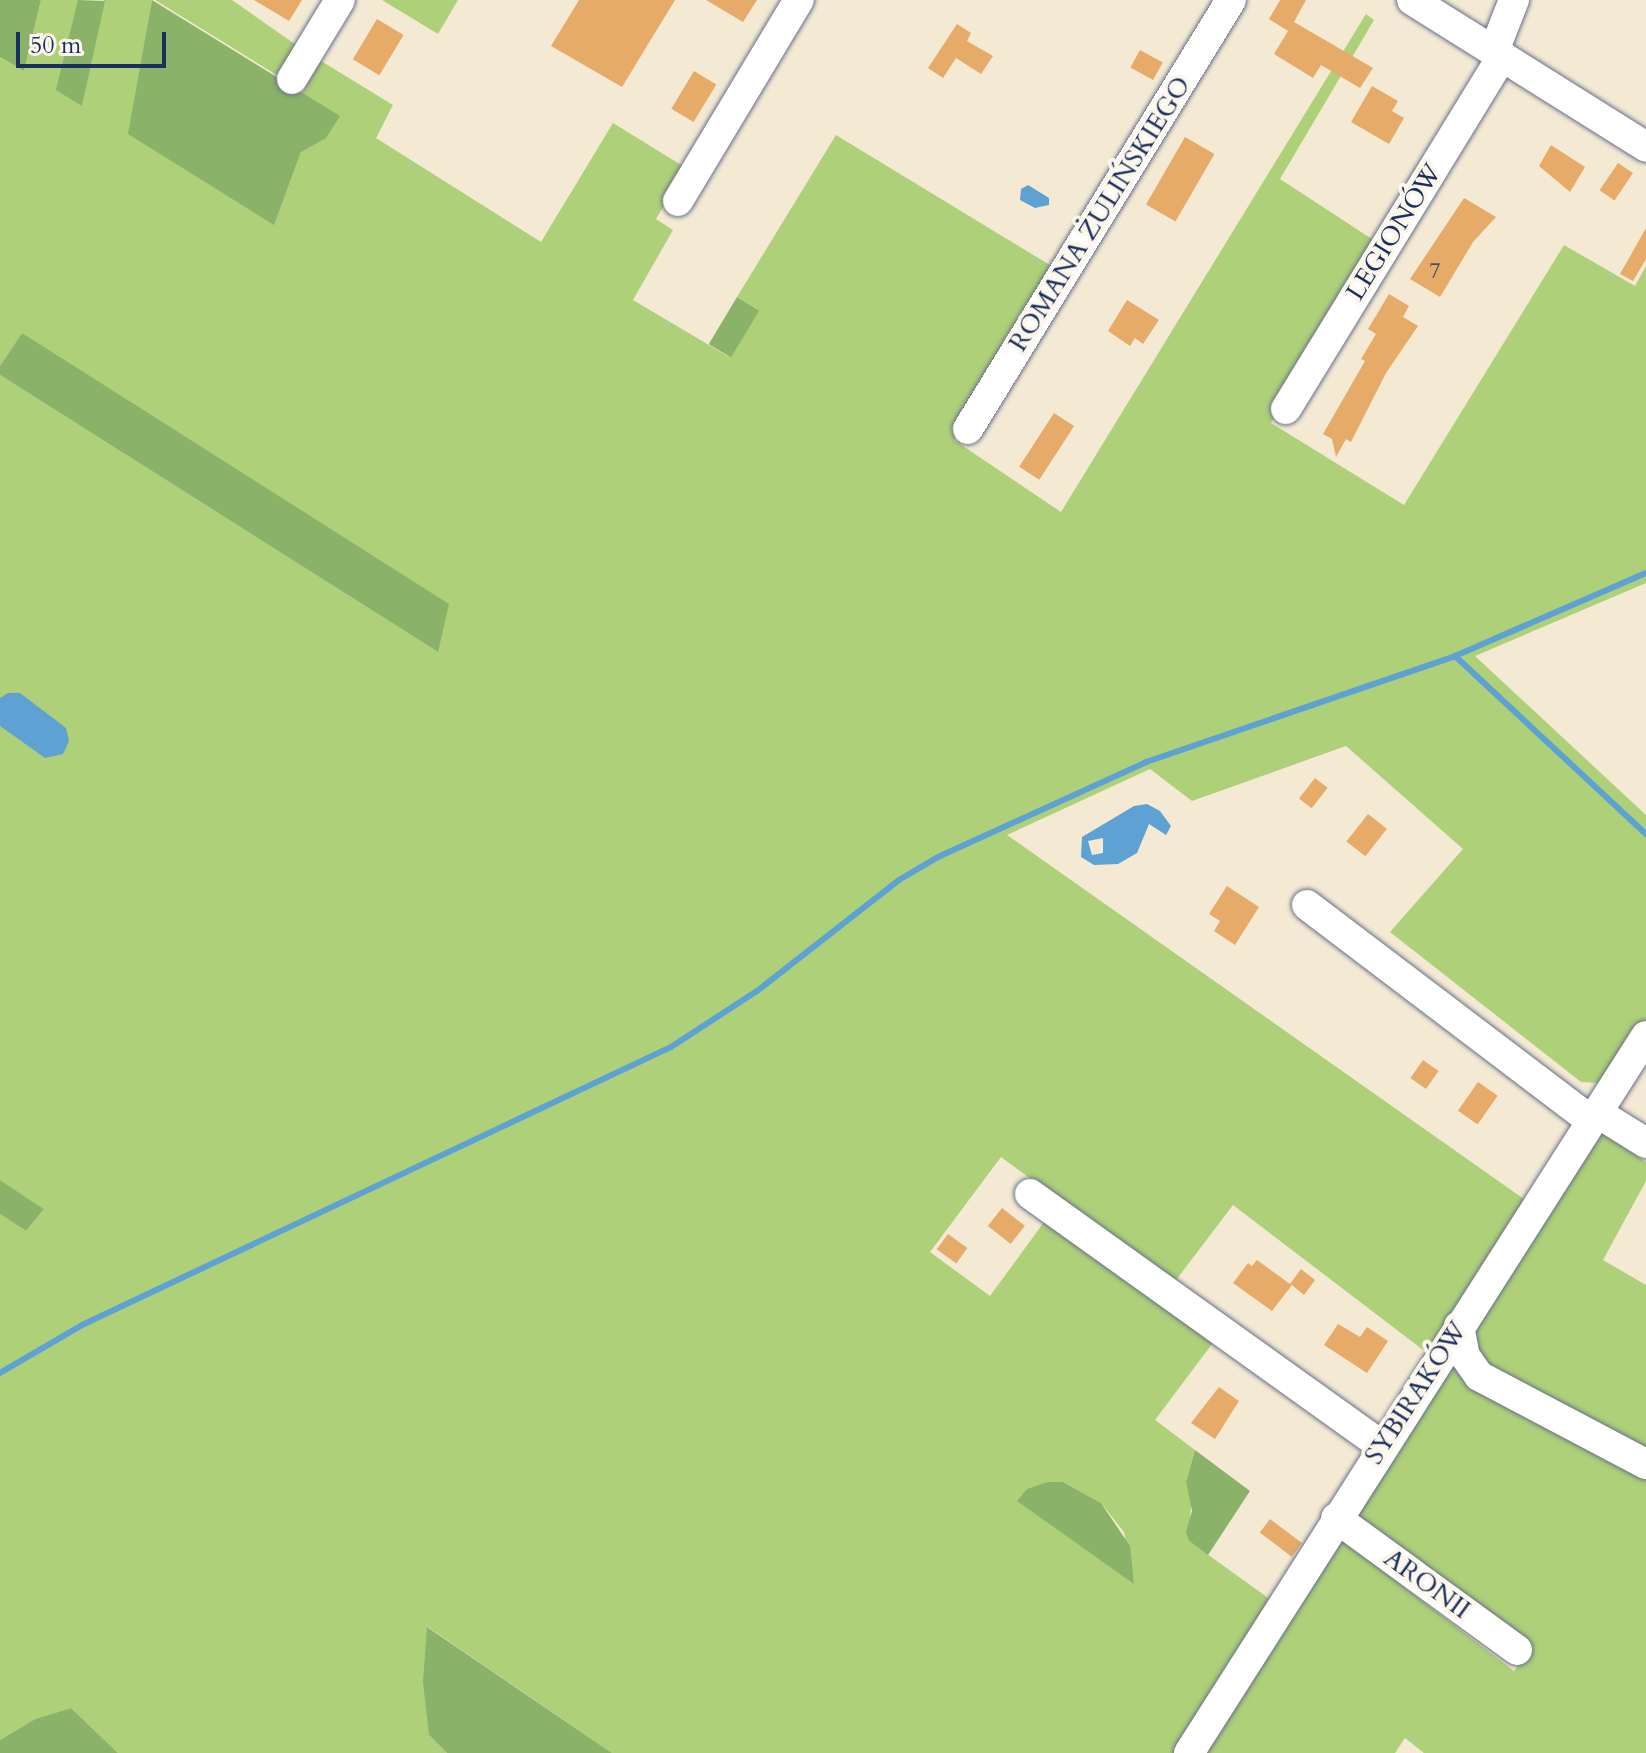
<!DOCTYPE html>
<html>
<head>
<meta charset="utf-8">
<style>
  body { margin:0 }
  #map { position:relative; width:1646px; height:1753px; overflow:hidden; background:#f4ead4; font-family:Cardo,serif }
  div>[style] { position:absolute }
  .green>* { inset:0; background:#add079 }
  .forest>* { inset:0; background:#8ab269; transform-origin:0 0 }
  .water>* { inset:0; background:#5ea2d3 }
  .stream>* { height:6px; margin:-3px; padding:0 3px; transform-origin:3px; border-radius:3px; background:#5ea2d3 }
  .building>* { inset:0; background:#e6aa69; transform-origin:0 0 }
  .roads { filter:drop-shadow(0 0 2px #677087) drop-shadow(0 0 2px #677087) }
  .minor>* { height:30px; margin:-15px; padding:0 15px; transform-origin:15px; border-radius:15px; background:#fff }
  span { translate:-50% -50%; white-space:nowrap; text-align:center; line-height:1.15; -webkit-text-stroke:8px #fbf7ec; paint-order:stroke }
  .number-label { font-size:22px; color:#4e4e61 }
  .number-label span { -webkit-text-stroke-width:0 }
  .street-label { font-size:26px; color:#1b2f5e }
  .scale { position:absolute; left:16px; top:32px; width:150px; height:36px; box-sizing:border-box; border:4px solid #1b2f5e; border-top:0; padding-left:10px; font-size:24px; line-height:28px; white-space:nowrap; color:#1b2f5e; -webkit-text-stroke:6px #fbf7ec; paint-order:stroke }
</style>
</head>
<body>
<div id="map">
  <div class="green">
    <div style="clip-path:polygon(evenodd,41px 0,78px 0,82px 106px,104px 0,152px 0,129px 134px,274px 224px,301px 152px,339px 116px,302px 93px,321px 61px,393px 105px,376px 138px,541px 242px,613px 123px,686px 168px,656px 219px,673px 230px,633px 300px,729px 357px,759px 310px,737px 297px,836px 135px,1058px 270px,954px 440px,1061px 512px,1366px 14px,1374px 20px,1280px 179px,1378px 243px,1271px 423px,1404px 505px,1564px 245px,1635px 286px,1646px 266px,1646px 583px,1475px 656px,1646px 815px,1646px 1019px,1601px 1083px,1581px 1082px,1390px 932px,1463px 849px,1346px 746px,1192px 801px,1150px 769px,1007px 835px,1531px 1204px,1431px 1356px,1233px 1205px,1173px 1284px,1001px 1157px,930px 1252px,990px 1296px,1047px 1218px,1215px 1340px,1155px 1420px,1195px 1450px,1186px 1482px,1191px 1503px,1189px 1541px,1271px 1600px,1181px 1753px,612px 1753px,428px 1627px,429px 1735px,447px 1753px,118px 1753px,71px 1708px,35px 1719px,0 1740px,0 1214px,26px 1231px,44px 1209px,0 1180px,0 375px,438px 652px,22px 333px,0 366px,0 57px,24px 71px,41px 0,1048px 1482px,1063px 1482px,1101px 1503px,1124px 1532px,1134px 1583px,1018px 1501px,1048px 1482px)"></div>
    <div style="clip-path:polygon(155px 0,232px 0,302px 49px,283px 79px)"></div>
    <div style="clip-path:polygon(382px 0,458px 0,438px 34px)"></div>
    <div style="clip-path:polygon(1598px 1129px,1646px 1162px,1646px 1181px,1603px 1260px,1646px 1285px,1646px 1456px,1483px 1370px,1467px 1323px)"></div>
    <div style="clip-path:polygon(1457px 1344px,1646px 1474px,1646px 1753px,1424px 1753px,1405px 1738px,1395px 1753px,1204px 1753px,1341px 1539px,1514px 1671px,1531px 1647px,1358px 1515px)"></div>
  </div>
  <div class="forest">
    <div style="clip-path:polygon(0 0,41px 0,24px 71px,0 57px)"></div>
    <div style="clip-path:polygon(78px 0,105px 1px,82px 106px,56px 90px)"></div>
    <div style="clip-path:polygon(152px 0,340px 116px,326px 138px,301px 152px,274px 225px,128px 134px)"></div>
    <div style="left:737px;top:297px;width:26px;height:55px;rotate:31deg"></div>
    <div style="clip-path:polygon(22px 333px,449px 604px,438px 652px,0 375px,0 366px)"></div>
    <div style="clip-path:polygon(0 1180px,44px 1209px,26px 1231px,0 1214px)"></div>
    <div style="clip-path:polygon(1195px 1450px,1250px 1491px,1208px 1555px,1189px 1541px,1186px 1532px,1192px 1511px,1186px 1482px)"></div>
    <div style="clip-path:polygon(1048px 1482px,1063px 1482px,1101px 1503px,1130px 1546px,1134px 1584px,1017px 1501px,1027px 1489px)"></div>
    <div style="clip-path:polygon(427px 1627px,612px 1753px,447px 1753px,429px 1735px,423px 1682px)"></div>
    <div style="clip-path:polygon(71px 1708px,118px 1753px,0 1753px,0 1740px,35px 1719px)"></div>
  </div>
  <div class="water">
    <div style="clip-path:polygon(1028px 185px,1049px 198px,1049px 205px,1035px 208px,1020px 200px,1021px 189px)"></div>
    <div style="clip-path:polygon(8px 693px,20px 693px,66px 728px,69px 741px,63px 754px,45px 758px,0 726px,0 698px)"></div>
    <div style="clip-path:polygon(evenodd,1147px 804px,1160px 811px,1171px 826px,1166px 835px,1149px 824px,1137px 853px,1118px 864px,1094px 865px,1081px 857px,1082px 837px,1134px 806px,1147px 804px,1103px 838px,1103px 853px,1092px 855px,1088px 841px,1103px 838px)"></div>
  </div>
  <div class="stream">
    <div style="left:1455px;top:656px;width:261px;rotate:43deg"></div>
    <div style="left:0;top:1373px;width:95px;rotate:-30.3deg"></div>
    <div style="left:82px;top:1325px;width:651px;rotate:-25.27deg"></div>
    <div style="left:671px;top:1047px;width:103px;rotate:-33.1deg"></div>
    <div style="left:757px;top:991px;width:180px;rotate:-38deg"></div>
    <div style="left:899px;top:880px;width:45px;rotate:-30.5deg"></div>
    <div style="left:938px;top:857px;width:229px;rotate:-24.5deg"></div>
    <div style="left:1146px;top:762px;width:327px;rotate:-18.9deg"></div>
    <div style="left:1455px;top:656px;width:208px;rotate:-23.5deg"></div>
  </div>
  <div class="building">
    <div style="clip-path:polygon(254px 0,302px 0,289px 21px)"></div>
    <div style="clip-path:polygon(579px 0,675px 0,622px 87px,551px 46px)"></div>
    <div style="clip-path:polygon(706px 0,757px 0,743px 22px)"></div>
    <div style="clip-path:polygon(1280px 0,1306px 0,1294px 22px,1373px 68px,1360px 88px,1321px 65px,1313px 78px,1274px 54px,1288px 31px,1269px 19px)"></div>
    <div style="left:377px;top:19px;width:31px;height:47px;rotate:31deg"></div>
    <div style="clip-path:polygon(957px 24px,971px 33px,967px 41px,993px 56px,981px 74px,956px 58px,943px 78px,928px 68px)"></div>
    <div style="left:1140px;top:50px;width:26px;height:20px;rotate:29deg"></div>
    <div style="left:694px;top:71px;width:26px;height:44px;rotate:31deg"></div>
    <div style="clip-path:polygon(1372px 86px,1398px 101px,1392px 111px,1404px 118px,1389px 144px,1351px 122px)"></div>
    <div style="left:1185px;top:137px;width:34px;height:78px;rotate:30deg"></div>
    <div style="clip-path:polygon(1551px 145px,1585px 167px,1570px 192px,1539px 166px)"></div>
    <div style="left:1618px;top:163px;width:18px;height:33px;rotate:34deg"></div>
    <div style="clip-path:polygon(1464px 198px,1496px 217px,1473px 242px,1440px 297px,1410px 279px)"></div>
    <div style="clip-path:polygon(1646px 228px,1646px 259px,1633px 281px,1620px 274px)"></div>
    <div style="clip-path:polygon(1389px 294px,1409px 306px,1403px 317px,1418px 326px,1386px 373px,1351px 442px,1346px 439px,1336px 457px,1332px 439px,1323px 434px,1365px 361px,1361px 359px,1376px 334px,1368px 329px)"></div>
    <div style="clip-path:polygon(1127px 300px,1159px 320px,1143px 344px,1135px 338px,1130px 346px,1108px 331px)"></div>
    <div style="left:1054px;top:413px;width:24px;height:64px;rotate:33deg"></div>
    <div style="left:1315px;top:778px;width:16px;height:26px;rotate:38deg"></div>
    <div style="left:1368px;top:814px;width:24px;height:35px;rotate:38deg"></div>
    <div style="clip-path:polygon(1227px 886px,1259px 907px,1235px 945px,1214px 931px,1220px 921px,1209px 914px)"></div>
    <div style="left:1423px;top:1060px;width:19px;height:22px;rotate:35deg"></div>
    <div style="left:1478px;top:1082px;width:24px;height:35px;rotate:35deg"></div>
    <div style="left:1002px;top:1208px;width:29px;height:23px;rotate:38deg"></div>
    <div style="left:948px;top:1234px;width:24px;height:19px;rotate:36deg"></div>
    <div style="clip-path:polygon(1257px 1260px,1290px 1284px,1301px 1269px,1315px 1280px,1304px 1295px,1292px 1285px,1272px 1311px,1233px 1283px,1248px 1263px,1252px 1266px)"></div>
    <div style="clip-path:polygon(1338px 1324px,1360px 1337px,1367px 1327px,1388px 1341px,1367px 1373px,1324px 1345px)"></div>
    <div style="clip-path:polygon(1219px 1387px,1239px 1401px,1215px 1439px,1191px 1423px)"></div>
    <div style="left:1270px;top:1519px;width:40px;height:17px;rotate:37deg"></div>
  </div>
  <div class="roads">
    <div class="minor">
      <div style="left:1412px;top:0;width:276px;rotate:32.1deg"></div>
      <div style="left:1494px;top:51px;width:55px;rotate:-68.6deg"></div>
      <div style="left:292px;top:79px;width:92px;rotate:-58.7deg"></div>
      <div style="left:678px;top:201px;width:235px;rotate:-59deg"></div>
      <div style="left:1286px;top:409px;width:414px;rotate:-58.5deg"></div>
      <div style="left:968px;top:429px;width:503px;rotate:-58.49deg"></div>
      <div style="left:1307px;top:905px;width:355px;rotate:37.2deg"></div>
      <div style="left:1596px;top:1112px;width:59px;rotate:31.8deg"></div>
      <div style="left:1030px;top:1194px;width:433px;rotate:35.6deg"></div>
      <div style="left:1459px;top:1326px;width:31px;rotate:79deg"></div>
      <div style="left:1465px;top:1356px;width:24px;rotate:55deg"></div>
      <div style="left:1479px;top:1376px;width:189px;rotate:27.8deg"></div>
      <div style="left:1336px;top:1518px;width:224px;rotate:36.1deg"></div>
      <div style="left:1189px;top:1753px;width:850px;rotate:-57.49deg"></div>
    </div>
  </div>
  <div class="number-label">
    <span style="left:1435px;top:272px">7</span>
  </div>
  <div class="street-label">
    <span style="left:1100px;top:214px;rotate:-58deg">ROMANA ŻULIŃSKIEGO</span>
    <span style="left:1394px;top:232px;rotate:-58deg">LEGIONÓW</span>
    <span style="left:1416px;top:1393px;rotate:-57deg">SYBIRAKÓW</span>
    <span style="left:1427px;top:1584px;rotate:36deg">ARONII</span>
  </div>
  <div class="scale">50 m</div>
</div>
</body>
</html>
